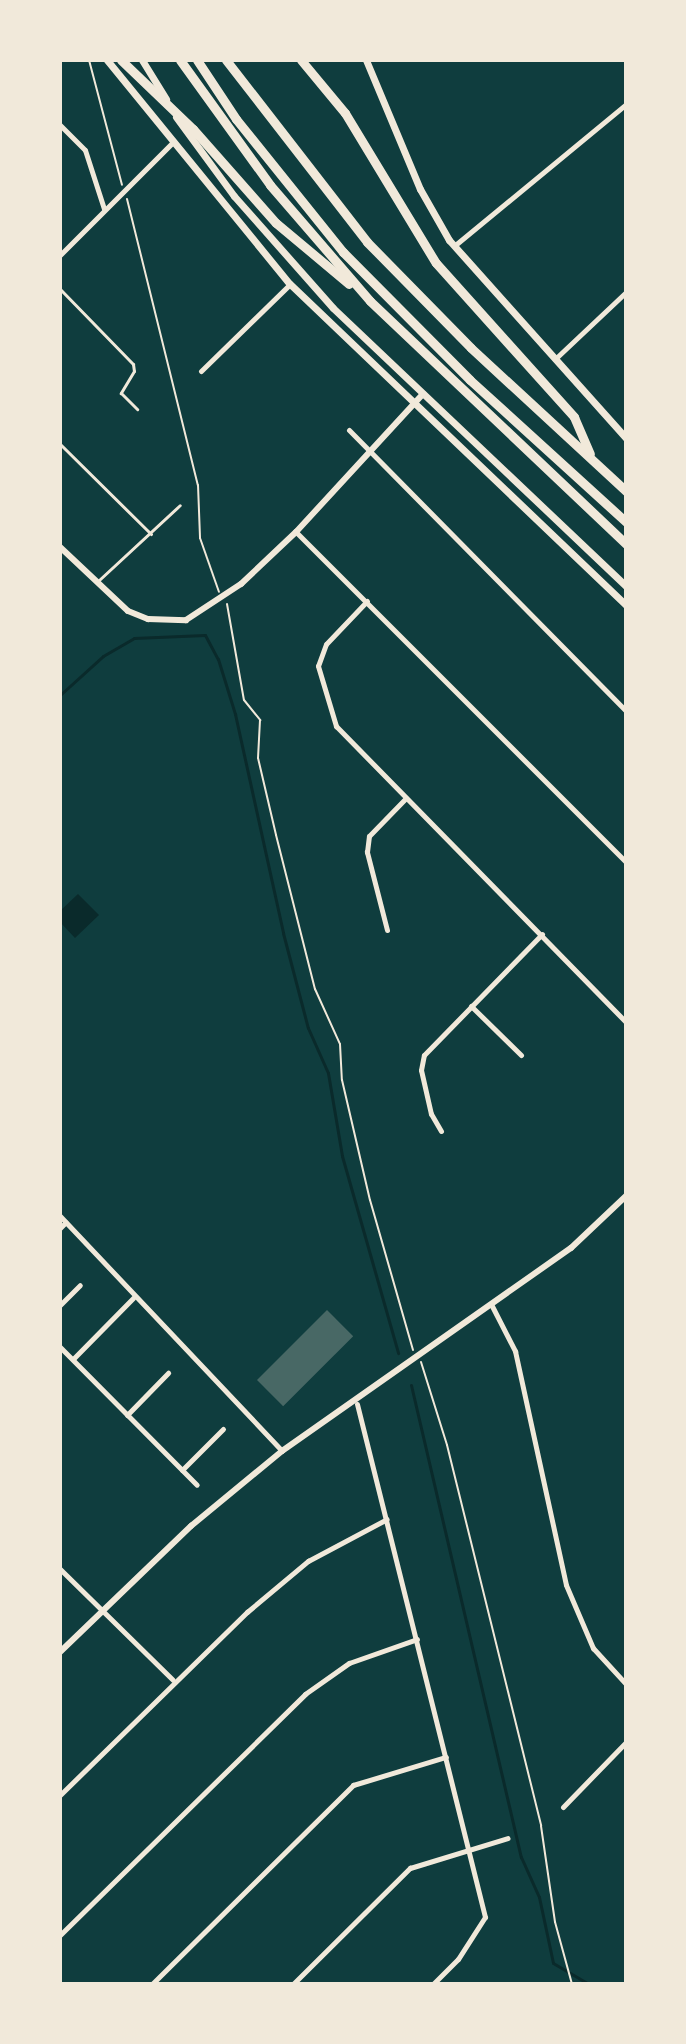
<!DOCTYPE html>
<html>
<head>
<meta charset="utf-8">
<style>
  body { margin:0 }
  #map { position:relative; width:686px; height:2044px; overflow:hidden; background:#0f3d3e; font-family:Lato,sans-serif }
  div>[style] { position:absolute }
  .water>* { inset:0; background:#0a2a2b }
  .stream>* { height:3px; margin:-1.5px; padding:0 1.5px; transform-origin:1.5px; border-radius:1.5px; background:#0a2a2b }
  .building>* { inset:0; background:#486865; transform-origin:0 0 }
  .path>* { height:2px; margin:-1px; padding:0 1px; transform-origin:1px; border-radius:1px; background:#f1e9da }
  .service>* { height:3px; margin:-1.5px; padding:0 1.5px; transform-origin:1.5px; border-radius:1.5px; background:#f1e9da }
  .minor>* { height:5px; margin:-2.5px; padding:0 2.5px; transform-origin:2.5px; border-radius:2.5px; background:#f1e9da }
  .tertiary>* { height:6px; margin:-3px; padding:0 3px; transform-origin:3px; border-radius:3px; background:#f1e9da }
  .secondary>* { height:7px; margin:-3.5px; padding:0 3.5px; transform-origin:3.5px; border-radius:3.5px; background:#f1e9da }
  .motorway>* { height:9px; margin:-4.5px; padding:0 4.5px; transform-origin:4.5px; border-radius:4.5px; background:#f1e9da }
  span { translate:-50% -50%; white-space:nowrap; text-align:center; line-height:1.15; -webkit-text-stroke:8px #f1e9da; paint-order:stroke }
  .frame { position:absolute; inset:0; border:62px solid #f1e9da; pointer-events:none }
</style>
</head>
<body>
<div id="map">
  <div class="water">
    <div style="clip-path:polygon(78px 894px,99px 915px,75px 938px,60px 922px,60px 911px)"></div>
  </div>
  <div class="stream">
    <div style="left:60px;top:695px;width:58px;rotate:-42.2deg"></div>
    <div style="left:103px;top:656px;width:36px;rotate:-30deg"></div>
    <div style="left:134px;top:638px;width:71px;rotate:-2.4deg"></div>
    <div style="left:205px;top:635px;width:27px;rotate:62deg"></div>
    <div style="left:218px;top:659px;width:58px;rotate:72.8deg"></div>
    <div style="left:235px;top:714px;width:224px;rotate:77.6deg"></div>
    <div style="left:283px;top:933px;width:98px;rotate:75.3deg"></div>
    <div style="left:308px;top:1028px;width:49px;rotate:66deg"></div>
    <div style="left:328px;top:1073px;width:84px;rotate:80.4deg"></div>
    <div style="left:342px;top:1156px;width:205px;rotate:74.1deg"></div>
    <div style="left:411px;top:1385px;width:485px;rotate:76.9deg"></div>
    <div style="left:521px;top:1857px;width:44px;rotate:65.8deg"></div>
    <div style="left:539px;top:1897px;width:67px;rotate:78deg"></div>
    <div style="left:553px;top:1963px;width:42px;rotate:30.3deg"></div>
  </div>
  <div class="building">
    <div style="left:327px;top:1310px;width:37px;height:99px;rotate:45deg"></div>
  </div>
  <div class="path">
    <div style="left:89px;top:60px;width:129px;rotate:75.2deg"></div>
    <div style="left:127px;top:199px;width:295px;rotate:76.1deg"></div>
    <div style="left:198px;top:485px;width:53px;rotate:87.8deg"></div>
    <div style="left:200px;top:538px;width:57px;rotate:70.6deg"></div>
    <div style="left:227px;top:604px;width:97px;rotate:80deg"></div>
    <div style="left:244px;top:700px;width:26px;rotate:51deg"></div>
    <div style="left:260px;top:720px;width:38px;rotate:93deg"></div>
    <div style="left:258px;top:758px;width:79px;rotate:76.8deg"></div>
    <div style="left:276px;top:835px;width:159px;rotate:75.8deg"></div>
    <div style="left:315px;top:989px;width:60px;rotate:65.6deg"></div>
    <div style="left:340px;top:1044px;width:36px;rotate:87deg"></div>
    <div style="left:342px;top:1080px;width:123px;rotate:76.9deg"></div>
    <div style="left:370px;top:1200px;width:156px;rotate:74deg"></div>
    <div style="left:421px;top:1362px;width:87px;rotate:72.6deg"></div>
    <div style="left:447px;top:1445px;width:392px;rotate:76.1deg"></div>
    <div style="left:541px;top:1826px;width:97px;rotate:81.7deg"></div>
    <div style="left:555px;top:1922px;width:64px;rotate:74.7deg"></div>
  </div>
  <div class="service">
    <div style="left:60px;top:289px;width:105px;rotate:45.8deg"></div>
    <div style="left:133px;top:364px;width:7px;rotate:82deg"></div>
    <div style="left:134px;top:371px;width:26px;rotate:121deg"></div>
    <div style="left:121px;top:393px;width:23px;rotate:45deg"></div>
    <div style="left:60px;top:444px;width:128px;rotate:44.7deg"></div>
    <div style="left:99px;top:580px;width:110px;rotate:-42.8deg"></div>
  </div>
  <div class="minor">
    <div style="left:60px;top:125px;width:35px;rotate:45deg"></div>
    <div style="left:85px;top:150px;width:62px;rotate:72.1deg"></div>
    <div style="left:454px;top:246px;width:223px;rotate:-39.5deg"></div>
    <div style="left:60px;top:255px;width:160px;rotate:-45deg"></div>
    <div style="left:555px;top:359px;width:98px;rotate:-43.3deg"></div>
    <div style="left:201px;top:371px;width:124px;rotate:-44.3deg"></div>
    <div style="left:349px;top:430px;width:395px;rotate:45.4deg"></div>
    <div style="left:296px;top:532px;width:467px;rotate:45deg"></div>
    <div style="left:367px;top:601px;width:59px;rotate:133.6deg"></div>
    <div style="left:326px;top:644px;width:23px;rotate:110deg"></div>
    <div style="left:318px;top:666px;width:63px;rotate:73.3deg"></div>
    <div style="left:336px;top:726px;width:414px;rotate:45.6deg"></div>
    <div style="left:387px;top:930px;width:81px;rotate:-104.4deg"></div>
    <div style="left:367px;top:852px;width:16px;rotate:-83deg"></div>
    <div style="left:369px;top:836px;width:53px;rotate:-45.8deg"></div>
    <div style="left:471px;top:1006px;width:70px;rotate:44.4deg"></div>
    <div style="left:441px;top:1131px;width:20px;rotate:-120deg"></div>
    <div style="left:431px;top:1114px;width:45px;rotate:-102.8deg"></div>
    <div style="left:421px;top:1070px;width:15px;rotate:-79deg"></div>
    <div style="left:424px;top:1055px;width:169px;rotate:-45.7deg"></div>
    <div style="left:60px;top:1216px;width:323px;rotate:46.6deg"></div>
    <div style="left:60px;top:1228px;width:8px;rotate:-45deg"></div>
    <div style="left:60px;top:1305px;width:28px;rotate:-45deg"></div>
    <div style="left:492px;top:1306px;width:51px;rotate:62.9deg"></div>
    <div style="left:515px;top:1351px;width:239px;rotate:77.7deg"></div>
    <div style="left:566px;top:1585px;width:69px;rotate:66.8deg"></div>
    <div style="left:593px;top:1648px;width:49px;rotate:47.5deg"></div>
    <div style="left:60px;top:1347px;width:194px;rotate:45.2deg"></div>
    <div style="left:73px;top:1359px;width:86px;rotate:-45.5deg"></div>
    <div style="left:357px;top:1404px;width:529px;rotate:75.99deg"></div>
    <div style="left:485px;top:1917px;width:50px;rotate:122.7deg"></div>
    <div style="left:458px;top:1959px;width:35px;rotate:135deg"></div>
    <div style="left:127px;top:1415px;width:59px;rotate:-45.7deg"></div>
    <div style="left:182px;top:1470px;width:58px;rotate:-45deg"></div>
    <div style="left:60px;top:1569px;width:158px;rotate:44.5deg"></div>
    <div style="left:60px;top:1795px;width:262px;rotate:-44.4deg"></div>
    <div style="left:247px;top:1612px;width:80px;rotate:-39.9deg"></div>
    <div style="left:308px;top:1561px;width:89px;rotate:-28deg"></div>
    <div style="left:563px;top:1807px;width:91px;rotate:-45.9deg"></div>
    <div style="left:60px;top:1935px;width:344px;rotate:-44.5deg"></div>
    <div style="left:305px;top:1694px;width:54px;rotate:-35.2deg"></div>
    <div style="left:349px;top:1663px;width:72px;rotate:-19.4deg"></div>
    <div style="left:152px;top:1984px;width:283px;rotate:-44.7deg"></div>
    <div style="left:353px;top:1785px;width:97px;rotate:-16.8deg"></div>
    <div style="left:293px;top:1984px;width:165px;rotate:-44.8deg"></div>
    <div style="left:410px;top:1868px;width:102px;rotate:-17deg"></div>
  </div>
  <div class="tertiary">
    <div style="left:60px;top:547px;width:93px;rotate:43.3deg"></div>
    <div style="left:128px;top:611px;width:22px;rotate:22deg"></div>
    <div style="left:148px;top:619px;width:38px;rotate:2deg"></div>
    <div style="left:186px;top:620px;width:66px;rotate:-33.2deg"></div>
    <div style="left:241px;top:584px;width:76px;rotate:-43.4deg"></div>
    <div style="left:296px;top:532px;width:188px;rotate:-47.4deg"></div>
    <div style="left:60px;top:1652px;width:182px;rotate:-43.9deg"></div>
    <div style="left:191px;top:1526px;width:118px;rotate:-39.5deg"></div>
    <div style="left:282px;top:1451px;width:353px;rotate:-35.1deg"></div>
    <div style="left:571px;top:1248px;width:76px;rotate:-43.4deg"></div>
  </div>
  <div class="secondary">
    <div style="left:107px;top:60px;width:289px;rotate:50.8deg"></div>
    <div style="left:290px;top:284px;width:465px;rotate:43.7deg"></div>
    <div style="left:142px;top:60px;width:46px;rotate:58.4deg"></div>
    <div style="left:366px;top:60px;width:140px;rotate:67.3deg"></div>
    <div style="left:420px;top:189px;width:59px;rotate:60.4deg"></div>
    <div style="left:449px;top:240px;width:266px;rotate:48.2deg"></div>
    <div style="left:176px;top:117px;width:98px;rotate:53.7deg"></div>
    <div style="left:234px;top:196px;width:149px;rotate:48.5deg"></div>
    <div style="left:333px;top:308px;width:404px;rotate:43.5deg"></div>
  </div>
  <div class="motorway">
    <div style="left:121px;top:60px;width:100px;rotate:43.8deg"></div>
    <div style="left:193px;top:129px;width:125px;rotate:48.6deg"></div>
    <div style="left:276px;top:223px;width:95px;rotate:39.9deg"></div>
    <div style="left:180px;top:60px;width:154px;rotate:54.2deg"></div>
    <div style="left:270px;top:185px;width:153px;rotate:49.2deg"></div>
    <div style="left:370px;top:301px;width:353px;rotate:43.5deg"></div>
    <div style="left:197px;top:60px;width:71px;rotate:56.5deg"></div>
    <div style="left:236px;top:119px;width:171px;rotate:51.2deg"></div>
    <div style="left:343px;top:252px;width:180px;rotate:45.2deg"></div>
    <div style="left:470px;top:380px;width:211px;rotate:42.3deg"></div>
    <div style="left:226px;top:60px;width:230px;rotate:52.2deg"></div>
    <div style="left:367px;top:242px;width:148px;rotate:45.5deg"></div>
    <div style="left:471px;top:348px;width:211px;rotate:42.7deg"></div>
    <div style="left:301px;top:60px;width:69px;rotate:50.3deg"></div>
    <div style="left:345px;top:113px;width:175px;rotate:58.8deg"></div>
    <div style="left:436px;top:263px;width:207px;rotate:48.1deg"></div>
    <div style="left:574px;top:417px;width:40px;rotate:66.6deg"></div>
  </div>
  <div class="frame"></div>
</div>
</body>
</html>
